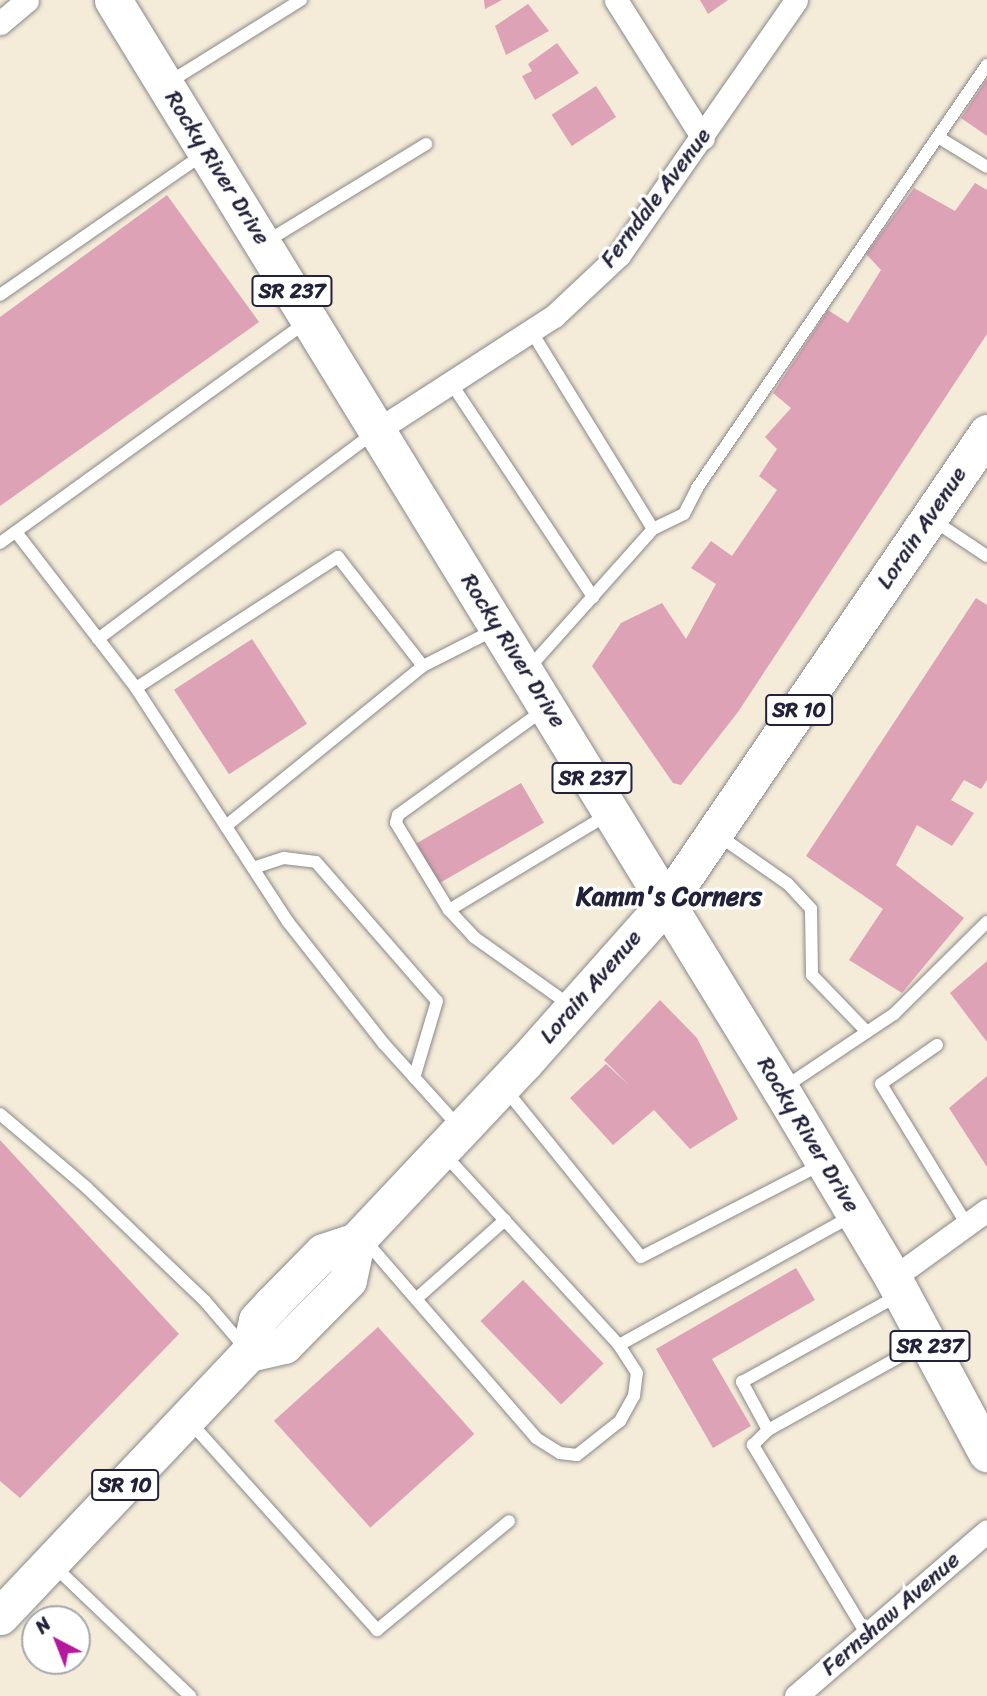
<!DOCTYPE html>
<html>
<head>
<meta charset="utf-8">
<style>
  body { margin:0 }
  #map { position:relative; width:987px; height:1696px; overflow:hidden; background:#f4ecd8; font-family:Sriracha,sans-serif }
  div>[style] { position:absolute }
  .building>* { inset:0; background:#dea2b7; transform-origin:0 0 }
  .roads { filter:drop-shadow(0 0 2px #8b878a) drop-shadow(0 0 2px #8b878a) }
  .lane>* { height:12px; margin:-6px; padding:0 6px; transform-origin:6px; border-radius:6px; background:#fff }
  .street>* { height:23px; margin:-11.5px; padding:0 11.5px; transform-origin:11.5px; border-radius:11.5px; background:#fff }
  .primary>* { height:37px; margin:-18.5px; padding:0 18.5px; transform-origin:18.5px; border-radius:18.5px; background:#fff }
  span { translate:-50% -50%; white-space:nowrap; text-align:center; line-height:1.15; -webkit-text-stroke:7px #fff; paint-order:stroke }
  .shield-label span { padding:2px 5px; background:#fff; border:2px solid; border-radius:5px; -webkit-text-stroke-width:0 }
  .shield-label { font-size:21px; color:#22223b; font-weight:700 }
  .street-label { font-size:23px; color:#22223b }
  .quarter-label { font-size:26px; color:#22223b; font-weight:700 }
  .north { position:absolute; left:21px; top:1605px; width:70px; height:70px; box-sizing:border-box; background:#fff; border:2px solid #a7a7b1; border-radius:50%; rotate:318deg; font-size:19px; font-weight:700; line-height:28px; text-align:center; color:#22223b }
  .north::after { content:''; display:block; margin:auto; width:24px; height:32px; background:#b5179e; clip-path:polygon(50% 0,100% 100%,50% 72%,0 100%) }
</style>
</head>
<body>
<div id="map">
  <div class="building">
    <div style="clip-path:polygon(484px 0,502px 0,485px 9px)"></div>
    <div style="clip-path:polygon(700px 0,728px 0,708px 14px)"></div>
    <div style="clip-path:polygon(528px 4px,549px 31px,506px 55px,495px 26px)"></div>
    <div style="clip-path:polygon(557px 43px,579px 73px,535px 100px,522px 76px,532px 71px,528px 64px)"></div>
    <div style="clip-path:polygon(987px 79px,987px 136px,961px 118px)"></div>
    <div style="left:596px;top:86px;width:37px;height:53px;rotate:57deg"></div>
    <div style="clip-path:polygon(975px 183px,987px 190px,987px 334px,738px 712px,681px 785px,673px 783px,592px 666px,621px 623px,662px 603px,686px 639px,716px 584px,691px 568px,711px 541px,732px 556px,777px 490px,759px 476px,777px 449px,765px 437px,791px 408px,773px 393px,828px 310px,848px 323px,881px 270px,866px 254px,914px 188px,955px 211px)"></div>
    <div style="clip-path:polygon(167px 195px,259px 322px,0 506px,0 317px)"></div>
    <div style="clip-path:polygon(976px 598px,987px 605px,987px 780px,981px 789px,964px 780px,951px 800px,974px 813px,952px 846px,917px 825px,896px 865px,964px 918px,902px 993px,849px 960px,883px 909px,806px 856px)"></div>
    <div style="left:252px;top:639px;width:101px;height:93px;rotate:57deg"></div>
    <div style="left:521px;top:783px;width:46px;height:121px;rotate:60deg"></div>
    <div style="clip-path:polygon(987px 961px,987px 1042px,950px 993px)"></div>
    <div style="clip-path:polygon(660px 1000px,697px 1038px,738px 1119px,690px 1149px,654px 1110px,613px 1145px,570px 1098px,606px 1064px,629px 1085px,604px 1060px)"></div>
    <div style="clip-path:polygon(987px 1076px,987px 1167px,949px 1108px)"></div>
    <div style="clip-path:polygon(0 1140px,179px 1334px,20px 1498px,0 1481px)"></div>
    <div style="clip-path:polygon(796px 1268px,815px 1300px,712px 1359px,751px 1426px,713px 1448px,656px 1349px)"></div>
    <div style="left:523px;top:1280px;width:116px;height:59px;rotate:46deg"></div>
    <div style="left:378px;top:1327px;width:144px;height:140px;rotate:48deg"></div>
  </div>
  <div class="roads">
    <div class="lane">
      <div style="left:168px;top:83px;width:157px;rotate:-32deg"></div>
      <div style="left:938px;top:137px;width:57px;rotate:31.5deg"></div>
      <div style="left:264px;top:243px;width:190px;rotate:-31.4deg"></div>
      <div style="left:0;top:295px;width:248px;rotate:-34.7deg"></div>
      <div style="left:451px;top:383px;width:257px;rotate:56.4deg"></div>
      <div style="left:933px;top:520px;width:65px;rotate:33.7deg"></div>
      <div style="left:653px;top:529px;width:34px;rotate:-26deg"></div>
      <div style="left:684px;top:514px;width:29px;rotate:-63deg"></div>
      <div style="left:697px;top:488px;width:513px;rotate:-55.57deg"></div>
      <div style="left:16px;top:532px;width:197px;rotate:52.4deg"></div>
      <div style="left:136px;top:688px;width:279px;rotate:57deg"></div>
      <div style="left:288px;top:922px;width:155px;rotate:51.8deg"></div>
      <div style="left:384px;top:1044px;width:110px;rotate:47.9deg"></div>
      <div style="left:0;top:543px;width:377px;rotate:-35.8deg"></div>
      <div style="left:98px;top:639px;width:344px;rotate:-36.8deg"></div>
      <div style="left:528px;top:669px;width:188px;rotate:-48.2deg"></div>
      <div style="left:653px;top:529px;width:233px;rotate:-121.6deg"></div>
      <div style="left:136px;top:688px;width:241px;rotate:-33deg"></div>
      <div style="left:338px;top:557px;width:138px;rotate:52.1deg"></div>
      <div style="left:423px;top:666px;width:82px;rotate:-26.9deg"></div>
      <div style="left:545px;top:709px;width:181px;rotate:144.2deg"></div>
      <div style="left:398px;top:815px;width:8px;rotate:104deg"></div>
      <div style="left:396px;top:823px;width:102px;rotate:58.7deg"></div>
      <div style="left:449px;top:910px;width:37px;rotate:47deg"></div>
      <div style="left:474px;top:937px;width:119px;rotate:35.4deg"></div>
      <div style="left:226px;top:826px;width:254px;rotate:-39.1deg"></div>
      <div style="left:718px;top:835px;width:85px;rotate:35deg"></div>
      <div style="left:788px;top:884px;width:34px;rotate:47deg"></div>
      <div style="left:811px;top:909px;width:66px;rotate:89.1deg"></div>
      <div style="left:812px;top:975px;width:79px;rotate:46deg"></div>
      <div style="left:253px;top:868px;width:33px;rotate:-18deg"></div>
      <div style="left:284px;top:858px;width:32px;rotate:7deg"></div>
      <div style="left:316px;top:862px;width:184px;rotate:49deg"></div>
      <div style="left:437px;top:1001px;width:80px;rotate:106.6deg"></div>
      <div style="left:449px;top:910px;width:187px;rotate:-31deg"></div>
      <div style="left:937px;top:1045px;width:68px;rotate:145.1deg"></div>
      <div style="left:881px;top:1084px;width:165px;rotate:58.6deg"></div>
      <div style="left:505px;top:1089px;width:216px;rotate:51deg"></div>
      <div style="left:641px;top:1257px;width:203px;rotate:-27.2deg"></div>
      <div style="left:782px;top:1089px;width:135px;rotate:-33.8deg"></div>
      <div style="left:894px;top:1014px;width:131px;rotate:-44.7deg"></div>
      <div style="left:0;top:1114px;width:113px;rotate:40.3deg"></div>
      <div style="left:86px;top:1187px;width:165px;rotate:43.8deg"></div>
      <div style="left:205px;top:1301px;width:62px;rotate:49.6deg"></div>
      <div style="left:363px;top:1238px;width:264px;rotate:49.1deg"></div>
      <div style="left:536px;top:1438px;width:28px;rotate:32deg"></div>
      <div style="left:560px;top:1453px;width:17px;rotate:7deg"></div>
      <div style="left:577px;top:1455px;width:55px;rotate:-38.3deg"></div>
      <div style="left:620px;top:1421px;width:29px;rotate:-61deg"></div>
      <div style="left:634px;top:1396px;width:23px;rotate:-83deg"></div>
      <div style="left:637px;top:1373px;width:33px;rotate:-123deg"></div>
      <div style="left:619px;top:1345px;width:259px;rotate:-132.5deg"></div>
      <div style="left:416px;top:1299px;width:119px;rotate:-41.6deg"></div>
      <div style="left:619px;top:1345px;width:266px;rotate:-29deg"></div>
      <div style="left:190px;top:1422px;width:280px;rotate:48deg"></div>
      <div style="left:377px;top:1630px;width:171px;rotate:-39.5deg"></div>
      <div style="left:768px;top:1430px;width:179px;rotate:-29.1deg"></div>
      <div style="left:53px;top:1565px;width:190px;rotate:43.7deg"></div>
      <div style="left:867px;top:1635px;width:222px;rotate:-121deg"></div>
      <div style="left:753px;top:1445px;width:21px;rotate:-45deg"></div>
      <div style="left:768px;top:1430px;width:55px;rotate:-118.4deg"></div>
      <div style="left:742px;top:1382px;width:179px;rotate:-29deg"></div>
    </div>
    <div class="street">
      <div style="left:616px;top:0;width:163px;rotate:57.8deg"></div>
      <div style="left:0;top:23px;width:35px;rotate:-40deg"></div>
      <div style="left:376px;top:431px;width:212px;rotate:-32.9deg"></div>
      <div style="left:554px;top:316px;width:89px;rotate:-43.2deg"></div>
      <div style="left:619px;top:255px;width:310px;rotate:-55.2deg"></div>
      <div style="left:893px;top:1278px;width:116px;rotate:-35.9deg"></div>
      <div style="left:796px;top:1696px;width:252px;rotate:-40.8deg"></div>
    </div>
    <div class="primary">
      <div style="left:113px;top:0;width:1278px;rotate:58.5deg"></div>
      <div style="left:781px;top:1090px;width:219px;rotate:59.2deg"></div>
      <div style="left:893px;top:1278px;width:199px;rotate:61.8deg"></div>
      <div style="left:249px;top:1353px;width:36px;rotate:-13deg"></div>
      <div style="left:284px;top:1345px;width:91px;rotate:-45.4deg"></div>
      <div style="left:348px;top:1280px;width:40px;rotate:-78deg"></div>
      <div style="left:0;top:1616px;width:362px;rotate:-46.6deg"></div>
      <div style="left:249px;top:1353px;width:34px;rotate:-76deg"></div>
      <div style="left:257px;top:1320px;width:21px;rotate:-47deg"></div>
      <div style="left:271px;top:1305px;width:74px;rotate:-45.5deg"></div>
      <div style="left:323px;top:1252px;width:35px;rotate:-18deg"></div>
      <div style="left:356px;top:1241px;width:245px;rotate:-46.7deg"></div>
      <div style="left:524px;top:1063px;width:215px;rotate:-48.4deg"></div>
      <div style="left:667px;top:902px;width:568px;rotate:-55.69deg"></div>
    </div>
  </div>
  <div class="shield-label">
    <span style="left:292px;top:291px">SR 237</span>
    <span style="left:799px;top:710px">SR 10</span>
    <span style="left:592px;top:778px">SR 237</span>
    <span style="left:930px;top:1346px">SR 237</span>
    <span style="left:125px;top:1485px">SR 10</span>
  </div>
  <div class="street-label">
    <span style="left:217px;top:168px;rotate:58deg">Rocky River Drive</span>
    <span style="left:656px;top:198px;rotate:-53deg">Ferndale Avenue</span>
    <span style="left:922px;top:528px;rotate:-56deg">Lorain Avenue</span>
    <span style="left:513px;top:651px;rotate:58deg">Rocky River Drive</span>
    <span style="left:591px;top:987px;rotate:-49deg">Lorain Avenue</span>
    <span style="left:808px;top:1135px;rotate:59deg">Rocky River Drive</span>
    <span style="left:891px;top:1614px;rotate:-41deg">Fernshaw Avenue</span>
  </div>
  <div class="quarter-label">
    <span style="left:669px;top:897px">Kamm's Corners</span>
  </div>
  <div class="north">N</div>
</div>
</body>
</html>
